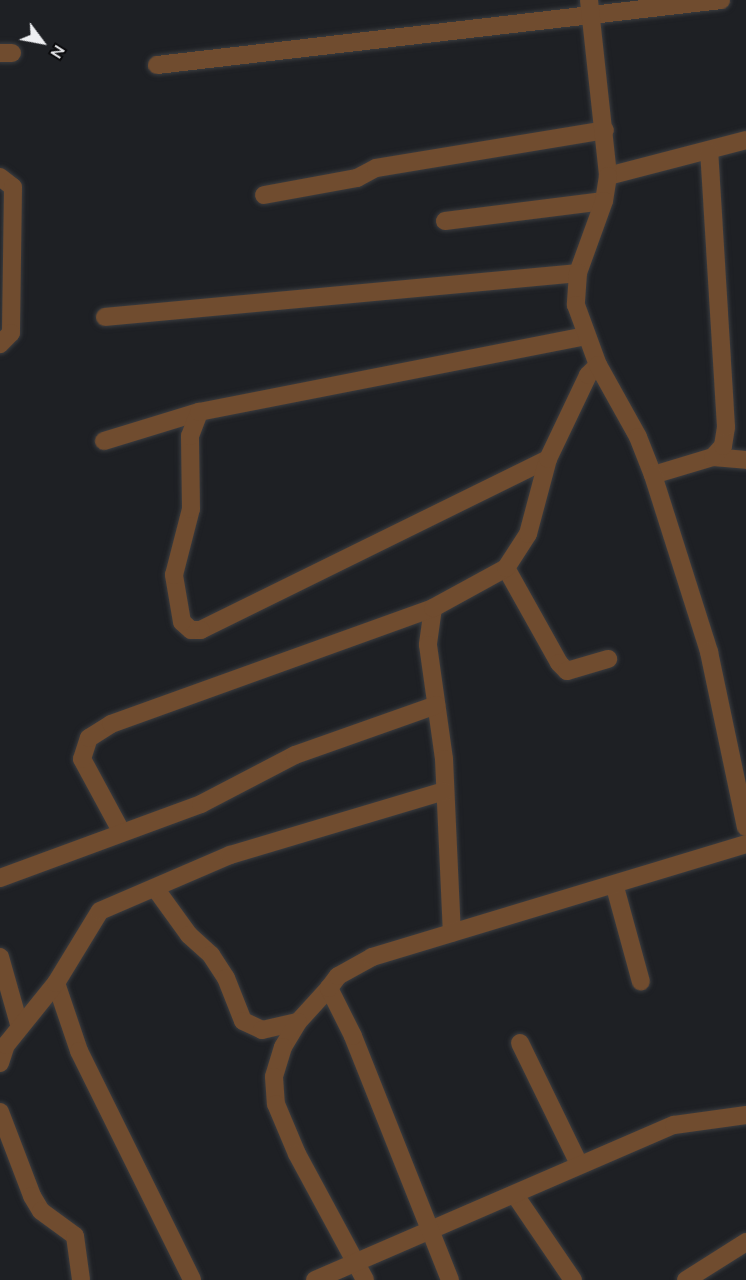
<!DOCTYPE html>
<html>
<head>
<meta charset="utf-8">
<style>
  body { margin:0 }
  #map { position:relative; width:746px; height:1280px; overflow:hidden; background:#1e2024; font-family:"Nunito Sans",sans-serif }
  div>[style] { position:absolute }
  .roads { filter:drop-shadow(0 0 2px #3b3d41) drop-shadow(0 0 2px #3b3d41) }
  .minor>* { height:18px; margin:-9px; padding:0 9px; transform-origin:9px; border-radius:9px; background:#704c2f }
  .tertiary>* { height:18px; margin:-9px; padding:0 9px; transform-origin:9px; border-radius:9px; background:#704c2f }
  span { translate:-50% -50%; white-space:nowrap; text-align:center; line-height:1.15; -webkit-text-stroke:4.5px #09090b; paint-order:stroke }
  .north { position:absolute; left:12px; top:12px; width:60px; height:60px; -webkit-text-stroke:4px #09090b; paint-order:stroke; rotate:122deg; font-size:16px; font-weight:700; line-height:24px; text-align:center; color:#eeeff2 }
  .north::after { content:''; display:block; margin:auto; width:21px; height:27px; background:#eeeff2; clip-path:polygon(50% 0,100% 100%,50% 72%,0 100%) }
</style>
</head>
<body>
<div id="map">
  <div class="roads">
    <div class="minor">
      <div style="left:0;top:53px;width:12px"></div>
      <div style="left:157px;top:65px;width:568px;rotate:-6.57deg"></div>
      <div style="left:608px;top:176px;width:143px;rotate:-14.6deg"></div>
      <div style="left:0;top:177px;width:16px;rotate:38deg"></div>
      <div style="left:13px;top:187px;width:146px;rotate:90.8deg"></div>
      <div style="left:11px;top:333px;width:16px;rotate:135deg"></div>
      <div style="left:264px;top:195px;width:95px;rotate:-10.4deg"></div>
      <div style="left:357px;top:178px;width:21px;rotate:-28deg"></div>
      <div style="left:376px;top:168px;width:232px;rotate:-9.4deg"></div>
      <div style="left:445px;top:221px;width:160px;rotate:-7.2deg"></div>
      <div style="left:105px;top:317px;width:475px;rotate:-5.3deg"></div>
      <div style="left:104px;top:441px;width:99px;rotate:-17deg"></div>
      <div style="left:713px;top:457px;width:33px;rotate:5deg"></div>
      <div style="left:548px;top:459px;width:387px;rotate:153.8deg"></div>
      <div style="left:201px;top:630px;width:10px;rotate:180deg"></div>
      <div style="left:191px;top:630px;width:12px;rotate:-138deg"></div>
      <div style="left:182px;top:622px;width:48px;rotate:-99.7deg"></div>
      <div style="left:174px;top:575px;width:68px;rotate:-75.6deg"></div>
      <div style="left:191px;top:509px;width:73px;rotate:-90.8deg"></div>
      <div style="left:190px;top:436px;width:26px;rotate:-69deg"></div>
      <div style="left:199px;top:412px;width:395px;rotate:-11.1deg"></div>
      <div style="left:653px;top:475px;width:63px;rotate:-16.7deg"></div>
      <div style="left:713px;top:457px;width:15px;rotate:-48deg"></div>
      <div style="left:723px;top:446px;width:19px;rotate:-81deg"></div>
      <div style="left:726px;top:427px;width:276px;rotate:-93.5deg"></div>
      <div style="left:506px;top:568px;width:109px;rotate:60.8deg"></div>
      <div style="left:559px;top:663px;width:11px;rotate:45deg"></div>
      <div style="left:567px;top:671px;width:43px;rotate:-16.3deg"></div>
      <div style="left:433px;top:608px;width:37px;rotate:98deg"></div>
      <div style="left:428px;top:645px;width:115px;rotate:82deg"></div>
      <div style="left:444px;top:759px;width:174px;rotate:87.4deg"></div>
      <div style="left:121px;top:831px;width:82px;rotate:-118.4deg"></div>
      <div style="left:82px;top:759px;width:22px;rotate:-72deg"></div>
      <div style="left:89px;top:738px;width:26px;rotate:-32deg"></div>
      <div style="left:111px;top:724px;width:342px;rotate:-19.8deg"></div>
      <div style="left:433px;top:608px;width:83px;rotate:-28.7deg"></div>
      <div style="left:506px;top:568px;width:40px;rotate:-57.1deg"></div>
      <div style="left:528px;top:534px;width:78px;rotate:-75.1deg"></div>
      <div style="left:548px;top:459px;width:93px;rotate:-64.5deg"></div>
      <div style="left:588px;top:375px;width:14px;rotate:-45deg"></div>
      <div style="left:0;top:878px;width:214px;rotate:-20.2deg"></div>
      <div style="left:201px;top:804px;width:106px;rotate:-27.5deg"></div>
      <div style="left:295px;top:755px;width:150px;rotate:-19.5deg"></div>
      <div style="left:615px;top:887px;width:98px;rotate:74.7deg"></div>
      <div style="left:155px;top:888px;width:58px;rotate:54.1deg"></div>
      <div style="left:189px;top:935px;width:30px;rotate:42deg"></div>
      <div style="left:211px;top:955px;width:27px;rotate:57deg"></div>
      <div style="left:226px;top:978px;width:46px;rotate:68.4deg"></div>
      <div style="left:243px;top:1021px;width:21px;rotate:25deg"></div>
      <div style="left:262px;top:1030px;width:37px;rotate:-13deg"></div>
      <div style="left:0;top:957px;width:70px;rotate:74.2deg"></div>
      <div style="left:56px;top:983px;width:72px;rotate:71.3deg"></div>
      <div style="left:79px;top:1051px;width:255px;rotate:63.7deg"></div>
      <div style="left:329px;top:988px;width:46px;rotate:132.4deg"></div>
      <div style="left:298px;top:1022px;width:29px;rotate:121deg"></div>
      <div style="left:283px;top:1047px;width:31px;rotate:107deg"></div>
      <div style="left:274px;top:1077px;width:27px;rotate:86deg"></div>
      <div style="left:276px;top:1104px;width:54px;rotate:67.2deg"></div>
      <div style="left:297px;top:1154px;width:143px;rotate:61.6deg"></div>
      <div style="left:520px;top:1043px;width:135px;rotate:64deg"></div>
      <div style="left:0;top:1063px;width:19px;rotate:-72deg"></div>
      <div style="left:6px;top:1045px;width:80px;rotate:-51.1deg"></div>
      <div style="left:56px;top:983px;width:84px;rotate:-58.6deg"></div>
      <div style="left:100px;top:911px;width:142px;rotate:-23.3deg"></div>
      <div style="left:230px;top:855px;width:224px;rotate:-16.6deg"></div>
      <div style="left:0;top:1112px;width:90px;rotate:69.1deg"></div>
      <div style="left:32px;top:1196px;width:17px;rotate:59deg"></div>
      <div style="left:41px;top:1211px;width:42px;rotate:36.3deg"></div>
      <div style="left:75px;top:1236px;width:44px;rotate:82.2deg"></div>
      <div style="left:515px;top:1195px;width:103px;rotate:55.7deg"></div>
      <div style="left:315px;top:1280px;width:391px;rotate:-23.4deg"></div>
      <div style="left:674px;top:1125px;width:73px;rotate:-7.9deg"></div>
      <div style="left:450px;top:1280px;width:263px;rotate:-111.7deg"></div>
      <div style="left:353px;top:1036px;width:54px;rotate:-116.6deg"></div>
      <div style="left:329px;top:988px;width:15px;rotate:-53deg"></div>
      <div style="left:338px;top:976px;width:39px;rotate:-29deg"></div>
      <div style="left:372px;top:957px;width:391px;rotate:-16.8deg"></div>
      <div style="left:686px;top:1280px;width:71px;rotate:-32.3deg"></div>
    </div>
    <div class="tertiary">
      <div style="left:589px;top:0;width:177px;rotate:83.8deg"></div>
      <div style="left:608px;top:176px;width:25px;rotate:99deg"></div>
      <div style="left:604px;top:201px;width:77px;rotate:109.9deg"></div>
      <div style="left:578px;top:273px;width:32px;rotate:94deg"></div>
      <div style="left:576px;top:305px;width:64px;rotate:69.9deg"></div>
      <div style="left:598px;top:365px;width:82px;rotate:60.9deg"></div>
      <div style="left:638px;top:437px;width:41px;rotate:68.5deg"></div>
      <div style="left:653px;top:475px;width:186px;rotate:72.4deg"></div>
      <div style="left:709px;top:652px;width:179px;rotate:78.1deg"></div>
    </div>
  </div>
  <div class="north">N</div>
</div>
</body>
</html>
